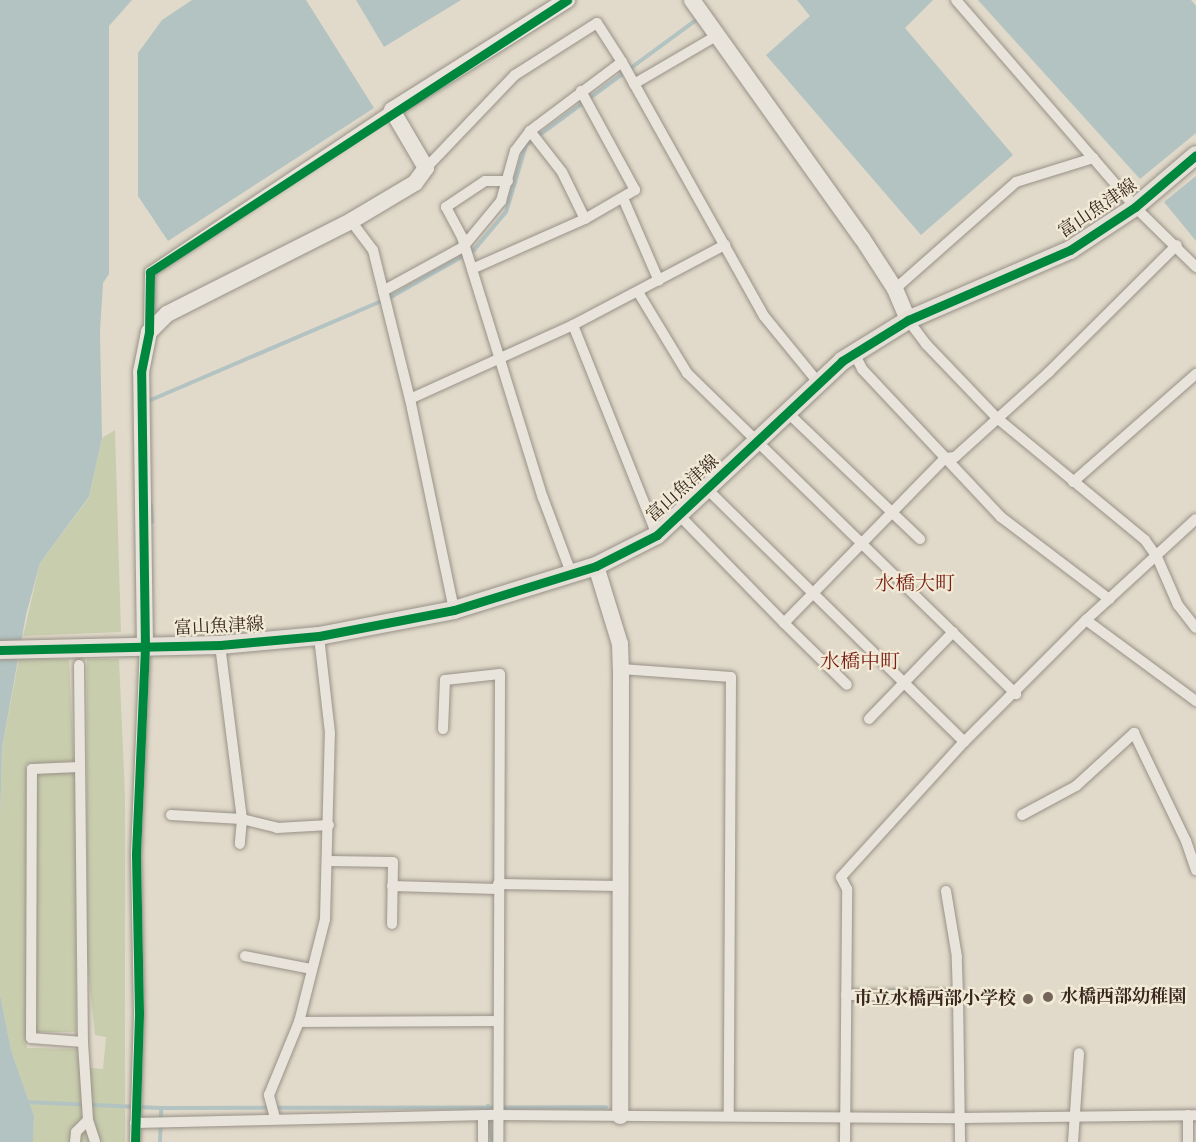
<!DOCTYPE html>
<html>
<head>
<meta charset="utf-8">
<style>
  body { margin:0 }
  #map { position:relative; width:1196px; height:1142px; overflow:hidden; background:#e1daca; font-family:"Libre Bodoni","Noto Serif JP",serif }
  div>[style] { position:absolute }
  .green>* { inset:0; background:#c8cdad; transform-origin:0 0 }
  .water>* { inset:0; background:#b2c3c2 }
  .stream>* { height:4px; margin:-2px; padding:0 2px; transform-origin:2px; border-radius:2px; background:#b2c3c2 }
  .roads { filter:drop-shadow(0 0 2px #989187) drop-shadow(0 0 2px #989187) }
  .street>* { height:10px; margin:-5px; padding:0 5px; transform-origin:5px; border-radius:5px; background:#e8e4dc }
  .secondary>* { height:16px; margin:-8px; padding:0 8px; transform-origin:8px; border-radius:8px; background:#e8e4dc }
  .primary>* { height:18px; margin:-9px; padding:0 9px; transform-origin:9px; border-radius:9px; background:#e4dfd6 }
  .cycleway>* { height:9px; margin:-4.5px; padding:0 4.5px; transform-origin:4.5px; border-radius:4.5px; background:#00873e }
  .dots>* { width:16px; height:16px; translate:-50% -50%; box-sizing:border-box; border:3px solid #f1ead7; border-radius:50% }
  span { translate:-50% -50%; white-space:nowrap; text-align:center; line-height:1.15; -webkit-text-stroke:4.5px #f1ead7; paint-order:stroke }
  .street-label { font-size:18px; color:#39261f }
  .poi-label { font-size:18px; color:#39261f; font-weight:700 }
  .left { translate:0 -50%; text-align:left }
  .right { translate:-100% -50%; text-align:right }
  .neighbourhood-label { font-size:20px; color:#7a1f14 }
</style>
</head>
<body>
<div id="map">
  <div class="green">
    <div style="clip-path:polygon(115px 430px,121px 632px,23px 636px,40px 563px,89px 498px,102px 438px)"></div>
    <div style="clip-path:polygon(19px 658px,69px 659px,74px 761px,26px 765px,27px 1048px,77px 1049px,79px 1067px,103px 1069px,106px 1037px,95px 1035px,87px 960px,87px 659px,119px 659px,125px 795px,125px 1142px,33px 1142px,34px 1116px,11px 1050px,0 994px,0 823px,2px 748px)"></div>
    <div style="left:76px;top:772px;width:260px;height:40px;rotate:90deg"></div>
  </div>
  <div class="water">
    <div style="clip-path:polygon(0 0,132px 0,109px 26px,109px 274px,103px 283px,100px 331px,102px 438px,89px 497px,40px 563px,26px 615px,2px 748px,0 823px)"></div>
    <div style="clip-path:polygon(192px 0,306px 0,374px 108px,168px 241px,138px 196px,138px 53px,162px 20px)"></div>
    <div style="clip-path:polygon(356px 0,461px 0,384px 47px)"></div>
    <div style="clip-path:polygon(797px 0,933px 0,905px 28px,1013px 155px,921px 235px,766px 55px,810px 16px)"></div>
    <div style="clip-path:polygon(978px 0,1191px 0,1196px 6px,1196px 133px,1140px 179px)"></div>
    <div style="clip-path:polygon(1196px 176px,1196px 241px,1164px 202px)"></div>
    <div style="clip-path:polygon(0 994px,11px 1050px,34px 1116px,33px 1142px,0 1142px)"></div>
  </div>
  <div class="stream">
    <div style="left:146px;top:402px;width:264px;rotate:-23.2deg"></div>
    <div style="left:389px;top:298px;width:98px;rotate:-29.5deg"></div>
    <div style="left:474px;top:250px;width:50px;rotate:-49.9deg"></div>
    <div style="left:506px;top:212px;width:70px;rotate:-73.4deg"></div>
    <div style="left:526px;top:145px;width:210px;rotate:-36.3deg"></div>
    <div style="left:151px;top:505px;width:17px;rotate:87deg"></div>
    <div style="left:25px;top:1102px;width:136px;rotate:2.5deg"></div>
    <div style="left:161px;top:1108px;width:445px;rotate:-0.1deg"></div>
    <div style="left:488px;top:1106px;width:36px;rotate:84deg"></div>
    <div style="left:160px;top:1142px;width:34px;rotate:-88deg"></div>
  </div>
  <div class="roads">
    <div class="street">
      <div style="left:956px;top:0;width:209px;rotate:49.1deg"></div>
      <div style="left:634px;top:84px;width:97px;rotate:-30.3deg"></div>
      <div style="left:530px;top:131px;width:52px;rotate:52deg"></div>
      <div style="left:562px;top:172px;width:52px;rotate:63.9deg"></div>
      <div style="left:426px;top:168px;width:129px;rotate:-46.3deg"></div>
      <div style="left:515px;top:75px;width:97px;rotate:-32.4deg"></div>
      <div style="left:597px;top:23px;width:46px;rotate:57.3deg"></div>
      <div style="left:508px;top:181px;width:23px;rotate:180deg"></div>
      <div style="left:485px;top:181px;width:47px;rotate:146.3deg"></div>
      <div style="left:446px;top:207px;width:34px;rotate:62deg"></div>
      <div style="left:462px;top:237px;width:273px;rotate:72.8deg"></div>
      <div style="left:543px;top:498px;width:82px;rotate:69.4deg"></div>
      <div style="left:623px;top:198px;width:90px;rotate:66.6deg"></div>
      <div style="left:351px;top:221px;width:36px;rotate:53deg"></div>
      <div style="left:373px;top:250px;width:154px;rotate:76.1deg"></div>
      <div style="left:410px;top:399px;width:216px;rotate:78.2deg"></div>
      <div style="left:472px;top:269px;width:124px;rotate:-23.9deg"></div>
      <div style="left:585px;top:219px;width:58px;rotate:-30.1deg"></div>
      <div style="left:635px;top:190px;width:113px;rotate:-118.6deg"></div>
      <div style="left:895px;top:289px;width:162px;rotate:-41.5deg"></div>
      <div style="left:1016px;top:182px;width:81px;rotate:-17.3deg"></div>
      <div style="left:1093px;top:158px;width:65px;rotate:49.4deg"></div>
      <div style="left:1135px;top:207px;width:86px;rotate:44.5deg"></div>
      <div style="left:383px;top:291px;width:91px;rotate:-28.8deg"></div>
      <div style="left:463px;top:247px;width:60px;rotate:-50.4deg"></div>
      <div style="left:501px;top:201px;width:52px;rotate:-74.4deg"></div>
      <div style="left:515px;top:151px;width:25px;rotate:-53deg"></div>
      <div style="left:530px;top:131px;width:115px;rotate:-36.9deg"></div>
      <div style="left:622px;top:62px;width:291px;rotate:60.8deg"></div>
      <div style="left:764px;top:316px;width:84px;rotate:50.8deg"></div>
      <div style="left:638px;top:292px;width:95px;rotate:58.8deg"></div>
      <div style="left:687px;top:373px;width:460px;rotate:44.3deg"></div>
      <div style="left:908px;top:320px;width:30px;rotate:53deg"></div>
      <div style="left:926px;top:344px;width:103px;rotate:46.2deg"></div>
      <div style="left:997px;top:418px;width:192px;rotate:39.5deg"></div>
      <div style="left:1145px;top:540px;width:21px;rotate:55deg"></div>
      <div style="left:1157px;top:557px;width:52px;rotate:66.4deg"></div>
      <div style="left:1178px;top:605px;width:29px;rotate:52deg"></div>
      <div style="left:573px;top:325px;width:226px;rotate:68.2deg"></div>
      <div style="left:149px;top:332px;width:60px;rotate:-89deg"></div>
      <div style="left:150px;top:272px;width:291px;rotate:-33.8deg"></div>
      <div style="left:854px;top:353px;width:18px;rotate:63deg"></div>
      <div style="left:862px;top:369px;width:203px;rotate:46.8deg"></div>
      <div style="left:1001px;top:517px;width:136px;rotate:37.2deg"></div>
      <div style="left:410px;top:399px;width:179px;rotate:-24.4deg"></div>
      <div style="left:573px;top:325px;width:172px;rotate:-27.8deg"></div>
      <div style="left:787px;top:412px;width:184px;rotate:43.7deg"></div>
      <div style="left:1073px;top:482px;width:164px;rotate:-41.3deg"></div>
      <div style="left:708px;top:490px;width:359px;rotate:44.5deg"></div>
      <div style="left:680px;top:516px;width:149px;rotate:45.8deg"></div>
      <div style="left:784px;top:623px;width:231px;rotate:-45.7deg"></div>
      <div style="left:945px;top:458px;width:10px;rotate:-6deg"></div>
      <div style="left:955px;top:457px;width:127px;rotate:-42.1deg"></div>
      <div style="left:1049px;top:372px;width:180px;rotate:-44.8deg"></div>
      <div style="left:1086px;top:620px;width:137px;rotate:36.4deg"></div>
      <div style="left:784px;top:623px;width:88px;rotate:44.5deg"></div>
      <div style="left:220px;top:645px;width:175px;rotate:82.8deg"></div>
      <div style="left:242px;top:819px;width:25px;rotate:95deg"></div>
      <div style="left:79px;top:665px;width:377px;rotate:89.4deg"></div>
      <div style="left:83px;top:1042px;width:52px;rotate:-175.6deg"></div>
      <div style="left:31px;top:1038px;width:269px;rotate:-89.8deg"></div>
      <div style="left:32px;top:769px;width:48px;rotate:-2.4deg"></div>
      <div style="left:621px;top:669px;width:110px;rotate:4.2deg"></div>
      <div style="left:731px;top:677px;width:439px;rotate:90.3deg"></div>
      <div style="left:869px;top:719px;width:121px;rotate:-46deg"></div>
      <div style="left:443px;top:729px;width:49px;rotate:-87.7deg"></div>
      <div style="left:445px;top:680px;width:55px;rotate:-6.2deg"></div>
      <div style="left:500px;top:674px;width:468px;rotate:90.2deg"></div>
      <div style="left:171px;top:815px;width:71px;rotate:3.2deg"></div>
      <div style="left:242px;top:819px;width:36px;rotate:14deg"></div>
      <div style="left:277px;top:828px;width:52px;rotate:-3.3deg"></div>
      <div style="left:1022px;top:815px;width:61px;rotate:-28.2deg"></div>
      <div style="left:1076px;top:786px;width:79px;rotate:-42.4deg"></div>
      <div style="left:1134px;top:733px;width:120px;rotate:64.3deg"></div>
      <div style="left:1186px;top:841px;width:31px;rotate:71deg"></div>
      <div style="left:329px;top:861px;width:64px;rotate:0.9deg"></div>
      <div style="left:393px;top:862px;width:62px;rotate:90.9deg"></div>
      <div style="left:498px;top:884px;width:121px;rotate:0.9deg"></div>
      <div style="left:392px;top:886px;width:106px;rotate:1.6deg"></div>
      <div style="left:245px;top:956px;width:67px;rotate:11.1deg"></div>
      <div style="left:846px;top:995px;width:112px"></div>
      <div style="left:958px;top:995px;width:38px;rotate:-92deg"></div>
      <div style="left:957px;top:957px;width:67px;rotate:-99.5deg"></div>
      <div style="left:958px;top:995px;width:147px;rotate:89.2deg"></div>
      <div style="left:299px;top:1022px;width:197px;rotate:-0.3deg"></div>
      <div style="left:1188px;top:1115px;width:27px;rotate:90deg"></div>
      <div style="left:275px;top:1118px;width:24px;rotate:-105deg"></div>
      <div style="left:269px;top:1095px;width:79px;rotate:-67.7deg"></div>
      <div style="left:299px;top:1022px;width:106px;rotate:-75.8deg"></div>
      <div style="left:325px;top:919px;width:186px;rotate:-88.5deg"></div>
      <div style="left:330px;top:733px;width:98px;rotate:-96.5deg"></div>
      <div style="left:88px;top:1120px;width:23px;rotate:72deg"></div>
      <div style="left:135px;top:1123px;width:363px;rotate:-1.3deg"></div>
      <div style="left:498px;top:1115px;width:463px;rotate:0.4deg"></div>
      <div style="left:961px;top:1118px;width:235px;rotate:-0.7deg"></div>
      <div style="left:75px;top:1142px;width:10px;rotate:-84deg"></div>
      <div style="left:76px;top:1132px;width:17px;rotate:-45deg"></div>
      <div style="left:88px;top:1120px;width:78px;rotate:-93.7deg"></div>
      <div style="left:135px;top:1142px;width:130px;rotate:-88.2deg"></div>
      <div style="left:139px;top:1012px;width:159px;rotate:-91.1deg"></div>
      <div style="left:136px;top:853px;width:206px;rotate:-87.5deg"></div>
      <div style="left:483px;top:1142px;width:27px;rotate:-90deg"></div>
      <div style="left:845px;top:1142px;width:253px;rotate:-89.5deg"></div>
      <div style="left:847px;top:889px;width:13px;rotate:-117deg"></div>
      <div style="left:841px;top:877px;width:183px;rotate:-47.7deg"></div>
      <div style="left:964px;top:742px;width:173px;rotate:-45deg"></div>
      <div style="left:1086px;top:620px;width:149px;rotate:-42.6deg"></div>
      <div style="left:1073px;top:1142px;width:89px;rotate:-86.1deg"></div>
    </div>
    <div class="secondary">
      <div style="left:692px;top:0;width:292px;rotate:54.5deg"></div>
      <div style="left:862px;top:238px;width:61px;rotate:57.1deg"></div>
      <div style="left:895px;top:289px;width:34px;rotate:67deg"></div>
      <div style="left:596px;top:566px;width:82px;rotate:72.9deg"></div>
      <div style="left:620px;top:644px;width:25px;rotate:88deg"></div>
      <div style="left:621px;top:669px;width:447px;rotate:90.1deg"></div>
      <div style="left:145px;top:647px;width:275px;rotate:-90.8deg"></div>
      <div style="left:141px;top:372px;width:41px;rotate:-78.7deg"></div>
      <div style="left:149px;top:332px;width:25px;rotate:-45deg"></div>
      <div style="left:167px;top:314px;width:206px;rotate:-26.8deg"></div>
      <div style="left:351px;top:221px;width:74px;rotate:-30.7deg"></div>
      <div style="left:415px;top:183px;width:19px;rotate:-54deg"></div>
      <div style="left:426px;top:168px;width:67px;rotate:-120.4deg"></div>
      <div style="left:392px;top:110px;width:207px;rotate:-32.2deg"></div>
    </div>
    <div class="primary">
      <div style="left:0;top:650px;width:220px;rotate:-1.3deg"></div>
      <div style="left:220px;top:645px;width:99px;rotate:-5.2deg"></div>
      <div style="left:319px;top:636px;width:137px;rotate:-10.9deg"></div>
      <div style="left:454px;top:610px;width:149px;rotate:-17.2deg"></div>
      <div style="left:596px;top:566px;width:68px;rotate:-26.9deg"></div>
      <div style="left:657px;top:535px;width:254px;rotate:-43.2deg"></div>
      <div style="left:842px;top:361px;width:78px;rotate:-31.8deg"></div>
      <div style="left:908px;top:320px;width:176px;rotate:-23.4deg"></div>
      <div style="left:1070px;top:250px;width:78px;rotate:-33.5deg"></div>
      <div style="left:1135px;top:207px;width:80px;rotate:-40.4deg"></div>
    </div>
  </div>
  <div class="cycleway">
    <div style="left:0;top:650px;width:220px;rotate:-1.3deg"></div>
    <div style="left:220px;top:645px;width:99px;rotate:-5.2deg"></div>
    <div style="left:319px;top:636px;width:137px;rotate:-10.9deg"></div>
    <div style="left:454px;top:610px;width:149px;rotate:-17.2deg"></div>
    <div style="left:596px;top:566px;width:68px;rotate:-26.9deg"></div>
    <div style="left:657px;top:535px;width:254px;rotate:-43.2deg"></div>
    <div style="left:842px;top:361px;width:78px;rotate:-31.8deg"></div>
    <div style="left:908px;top:320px;width:176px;rotate:-23.4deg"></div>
    <div style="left:1070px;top:250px;width:78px;rotate:-33.5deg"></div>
    <div style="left:1135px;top:207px;width:80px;rotate:-40.4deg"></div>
    <div style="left:135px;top:1142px;width:130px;rotate:-88.2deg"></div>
    <div style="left:139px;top:1012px;width:159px;rotate:-91.1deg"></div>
    <div style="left:136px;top:853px;width:206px;rotate:-87.5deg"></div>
    <div style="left:145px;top:647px;width:275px;rotate:-90.8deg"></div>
    <div style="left:141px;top:372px;width:41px;rotate:-78.7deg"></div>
    <div style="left:149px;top:332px;width:60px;rotate:-89deg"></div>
    <div style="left:150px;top:272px;width:498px;rotate:-33.1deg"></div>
  </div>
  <div class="dots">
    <div style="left:1048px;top:997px;background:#74655b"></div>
    <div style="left:1028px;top:999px;background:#74655b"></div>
  </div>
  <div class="street-label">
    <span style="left:1098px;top:209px;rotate:-34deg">富山魚津線</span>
    <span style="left:683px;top:489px;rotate:-42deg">富山魚津線</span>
    <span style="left:219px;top:627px;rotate:-3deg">富山魚津線</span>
  </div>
  <div class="poi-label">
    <span class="left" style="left:1060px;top:997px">水橋西部幼稚園</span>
    <span class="right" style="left:1016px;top:999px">市立水橋西部小学校</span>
  </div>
  <div class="neighbourhood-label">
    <span style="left:915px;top:584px">水橋大町</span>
    <span style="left:860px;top:662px">水橋中町</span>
  </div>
</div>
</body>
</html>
